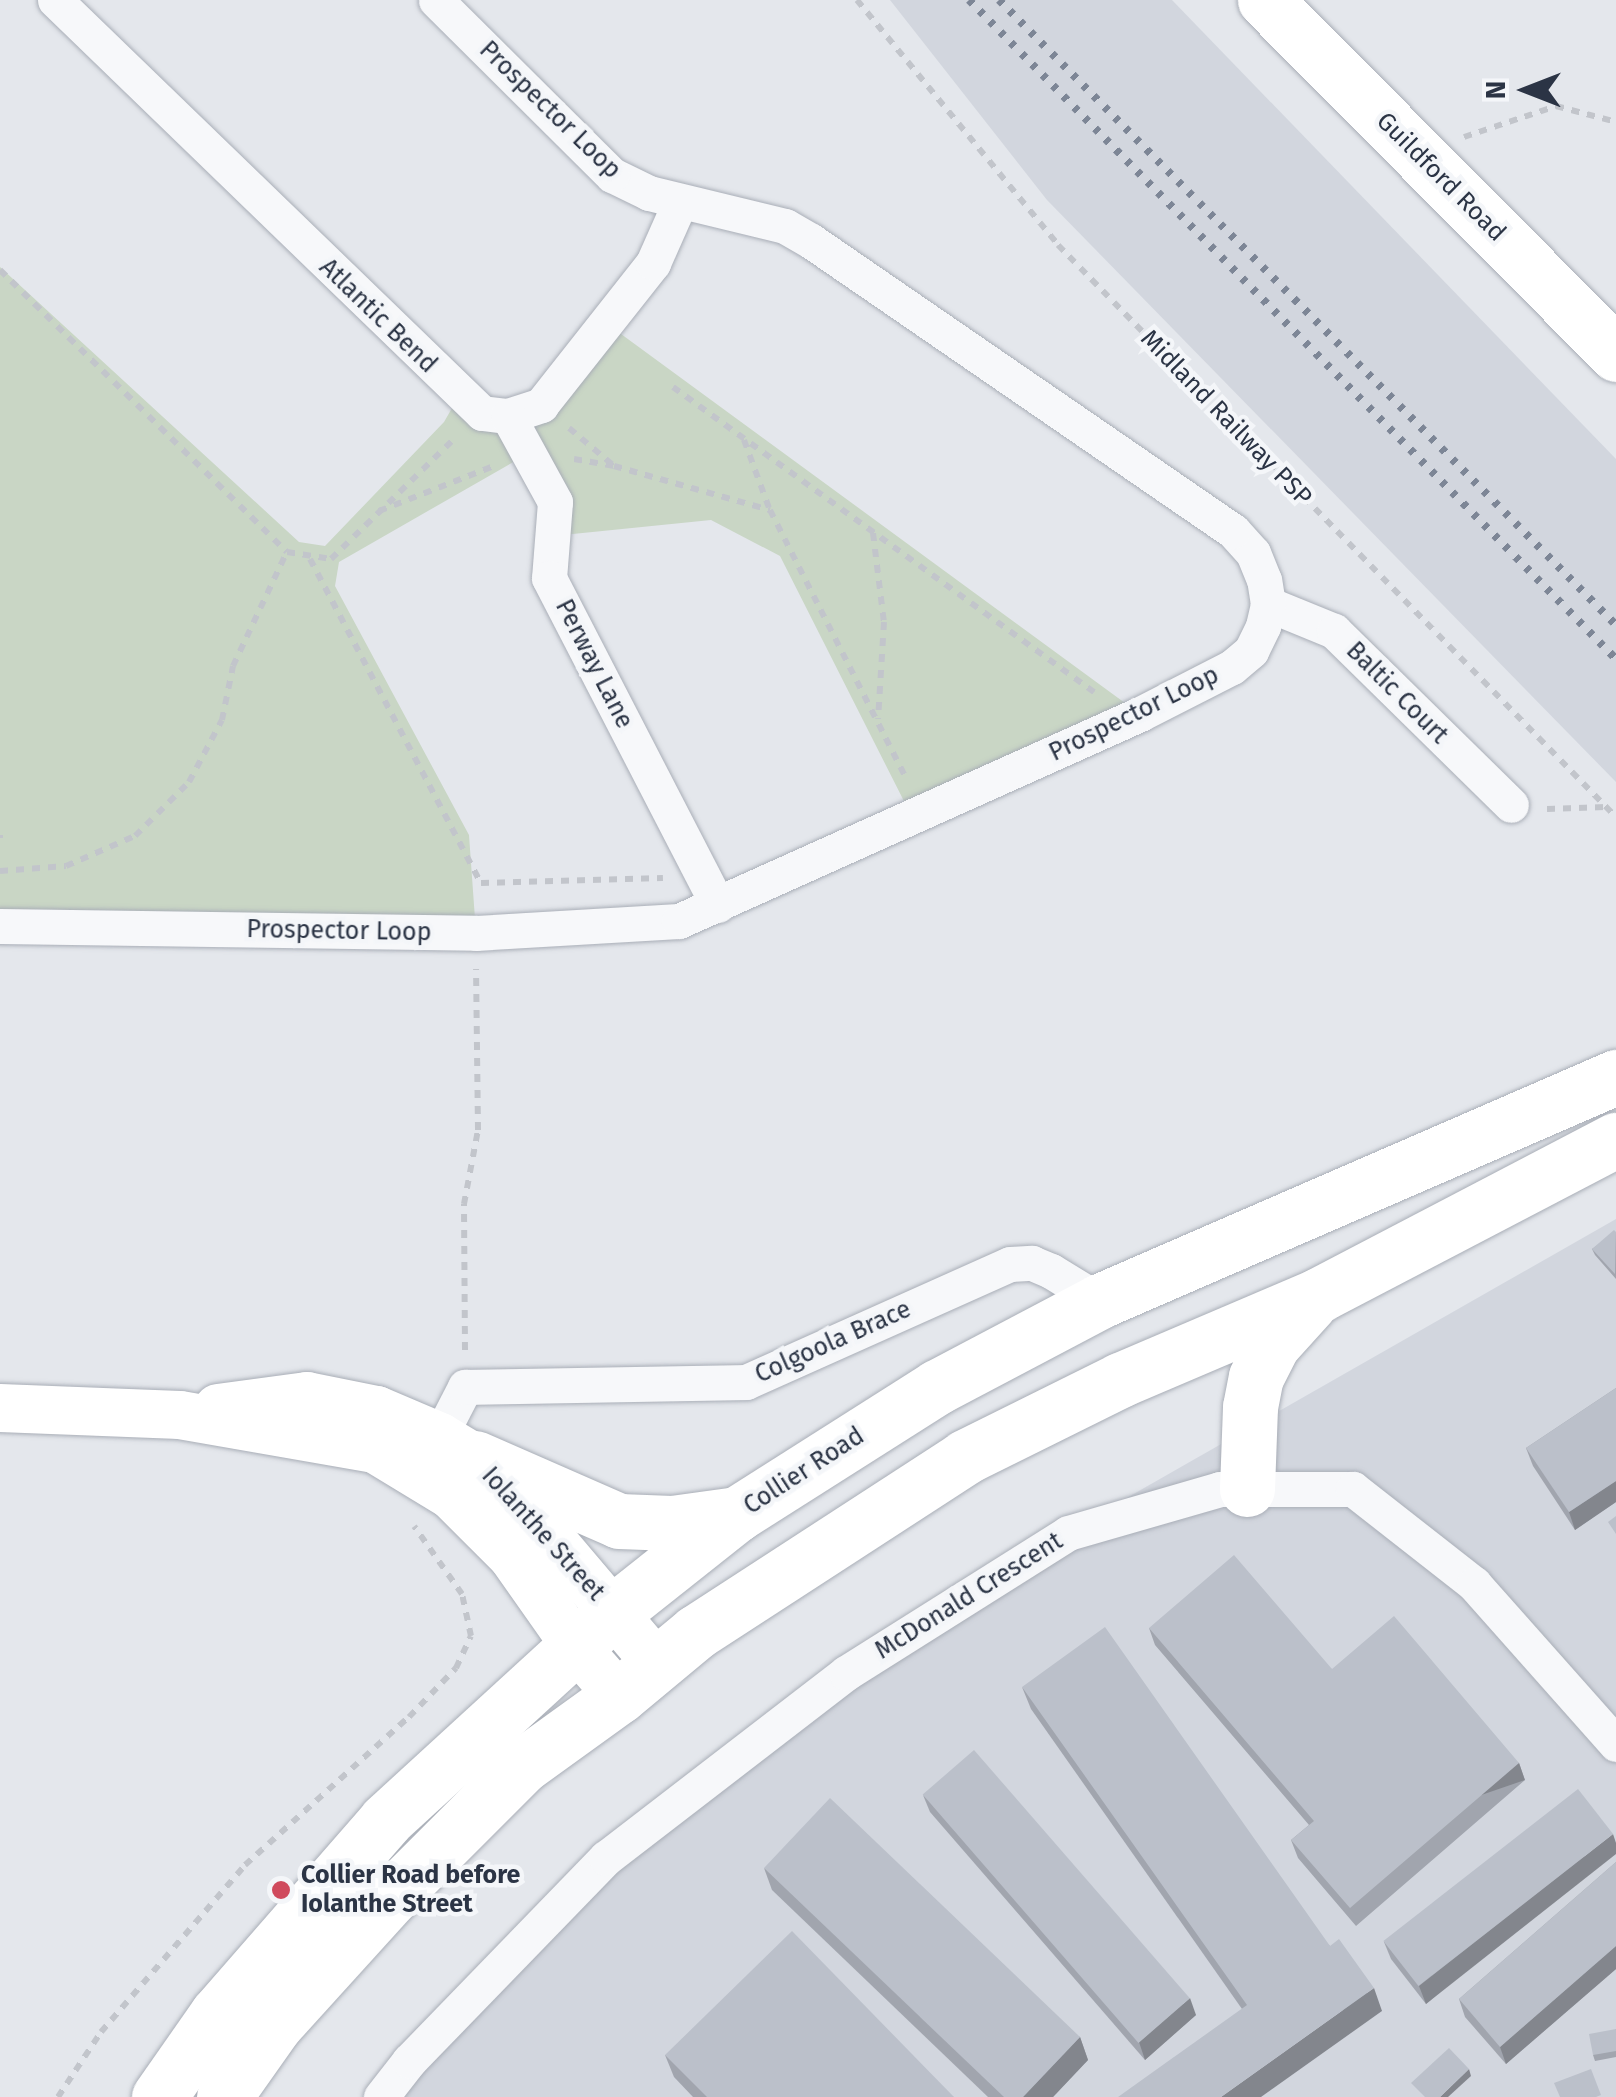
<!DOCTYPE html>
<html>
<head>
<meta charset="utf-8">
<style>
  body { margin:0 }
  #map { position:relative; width:1616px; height:2097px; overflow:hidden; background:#e4e7ec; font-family:"Fira Sans",sans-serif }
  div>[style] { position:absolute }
  .built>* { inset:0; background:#d2d6de }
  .green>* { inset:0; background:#c9d6c5 }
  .path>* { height:6px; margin-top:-3px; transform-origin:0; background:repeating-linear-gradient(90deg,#c2c5cb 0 8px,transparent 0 16px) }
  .roads { filter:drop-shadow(0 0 2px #a9aeb7) drop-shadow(0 0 2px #a9aeb7) }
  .street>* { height:35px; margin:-17.5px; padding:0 17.5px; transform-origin:17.5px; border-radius:17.5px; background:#f7f8fa }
  .secondary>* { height:48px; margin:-24px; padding:0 24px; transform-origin:24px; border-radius:24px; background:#fff }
  .primary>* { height:55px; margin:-27.5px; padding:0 27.5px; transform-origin:27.5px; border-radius:27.5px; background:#fff }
  .highway>* { height:55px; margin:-27.5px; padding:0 27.5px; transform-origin:27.5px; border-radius:27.5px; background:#fff }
  .rail>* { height:8px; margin-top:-4px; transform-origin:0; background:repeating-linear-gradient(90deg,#7d8696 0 5px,transparent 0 15px) }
  .wall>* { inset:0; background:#a1a5ae }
  .shaded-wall>* { inset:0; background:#83868d; transform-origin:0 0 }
  .building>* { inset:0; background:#bbc0ca; transform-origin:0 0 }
  .dots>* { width:28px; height:28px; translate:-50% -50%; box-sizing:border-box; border:5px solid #f4f6f9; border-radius:50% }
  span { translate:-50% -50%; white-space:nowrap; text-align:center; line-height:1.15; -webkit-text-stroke:9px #f4f6f9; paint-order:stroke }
  .street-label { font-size:25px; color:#2b3445 }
  .poi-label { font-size:25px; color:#2b3445; font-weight:700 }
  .left { translate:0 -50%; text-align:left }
  .north { position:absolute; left:1476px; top:40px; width:100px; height:100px; -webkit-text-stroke:8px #f4f6f9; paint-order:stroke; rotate:270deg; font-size:28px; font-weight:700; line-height:40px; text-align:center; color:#2b3445 }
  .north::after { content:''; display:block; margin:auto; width:35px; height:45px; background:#2b3445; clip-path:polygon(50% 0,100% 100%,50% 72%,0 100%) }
</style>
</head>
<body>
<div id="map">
  <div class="built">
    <div style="clip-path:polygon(890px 0,1172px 0,1616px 459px,1616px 782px,1047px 200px)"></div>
    <div style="clip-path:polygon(1616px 1219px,1616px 2097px,385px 2097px,606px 1848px,1081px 1524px)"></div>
  </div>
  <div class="green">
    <div style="clip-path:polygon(0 267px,299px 542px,325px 546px,444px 422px,459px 396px,508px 416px,606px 323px,1140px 714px,912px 817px,780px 556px,711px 520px,553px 536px,529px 453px,339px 562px,335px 586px,469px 835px,476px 933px,0 926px)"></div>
  </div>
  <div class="path">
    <div style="left:857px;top:0;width:317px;rotate:50.6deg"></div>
    <div style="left:1058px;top:245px;width:799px;rotate:45.71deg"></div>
    <div style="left:1464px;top:137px;width:97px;rotate:-18.6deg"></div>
    <div style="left:1556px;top:106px;width:62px;rotate:14.9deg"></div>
    <div style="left:0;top:270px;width:402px;rotate:44.5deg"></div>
    <div style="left:287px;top:552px;width:45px;rotate:9deg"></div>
    <div style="left:331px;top:559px;width:172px;rotate:-44.3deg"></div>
    <div style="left:673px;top:387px;width:520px;rotate:35.92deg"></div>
    <div style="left:569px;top:428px;width:57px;rotate:40.1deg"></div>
    <div style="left:744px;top:440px;width:72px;rotate:69.8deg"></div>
    <div style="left:574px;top:459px;width:41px;rotate:9.9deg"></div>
    <div style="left:614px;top:466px;width:162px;rotate:15.8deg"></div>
    <div style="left:770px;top:510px;width:298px;rotate:63.1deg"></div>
    <div style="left:379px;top:511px;width:123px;rotate:-21.4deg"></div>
    <div style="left:873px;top:533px;width:90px;rotate:83deg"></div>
    <div style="left:884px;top:622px;width:97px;rotate:93.5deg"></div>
    <div style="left:310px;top:559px;width:366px;rotate:62.2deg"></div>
    <div style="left:481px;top:883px;width:182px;rotate:-1.6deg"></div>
    <div style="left:1547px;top:809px;width:59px;rotate:-1.9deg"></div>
    <div style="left:0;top:835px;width:3px;rotate:90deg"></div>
    <div style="left:0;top:871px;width:66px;rotate:-4.3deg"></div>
    <div style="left:66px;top:866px;width:75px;rotate:-23.5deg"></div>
    <div style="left:135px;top:836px;width:76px;rotate:-45deg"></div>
    <div style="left:189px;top:782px;width:70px;rotate:-62deg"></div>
    <div style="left:222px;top:720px;width:55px;rotate:-78.5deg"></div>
    <div style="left:233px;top:666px;width:126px;rotate:-64.7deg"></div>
    <div style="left:465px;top:1350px;width:146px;rotate:-90.4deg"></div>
    <div style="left:464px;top:1204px;width:75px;rotate:-79.3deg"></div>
    <div style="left:478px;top:1130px;width:161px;rotate:-90.7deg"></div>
    <div style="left:58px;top:2097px;width:78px;rotate:-56.5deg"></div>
    <div style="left:101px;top:2032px;width:221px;rotate:-49.2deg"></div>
    <div style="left:245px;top:1865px;width:221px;rotate:-42.1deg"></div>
    <div style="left:409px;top:1717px;width:68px;rotate:-46.2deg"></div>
    <div style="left:456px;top:1668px;width:35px;rotate:-65deg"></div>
    <div style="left:471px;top:1636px;width:43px;rotate:-102.1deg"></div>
    <div style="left:462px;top:1594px;width:83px;rotate:-125.2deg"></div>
  </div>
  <div class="roads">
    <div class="street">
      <div style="left:55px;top:0;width:594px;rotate:44.05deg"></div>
      <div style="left:482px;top:413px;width:26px;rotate:7deg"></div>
      <div style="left:508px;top:416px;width:35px;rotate:-18deg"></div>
      <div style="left:541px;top:405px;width:181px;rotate:-51.7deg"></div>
      <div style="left:653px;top:263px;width:67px;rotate:-66.1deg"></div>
      <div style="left:508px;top:416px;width:98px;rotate:61.3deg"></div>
      <div style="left:555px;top:502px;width:76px;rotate:94.5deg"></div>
      <div style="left:549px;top:578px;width:368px;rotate:62.7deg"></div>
      <div style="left:1268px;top:604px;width:71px;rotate:22.2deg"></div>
      <div style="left:1334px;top:631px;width:248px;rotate:44.5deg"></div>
      <div style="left:0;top:926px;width:476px;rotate:0.8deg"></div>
      <div style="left:476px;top:933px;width:203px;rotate:-3.4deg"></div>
      <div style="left:679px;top:921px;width:505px;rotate:-24.18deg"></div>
      <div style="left:1140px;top:714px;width:103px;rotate:-27.1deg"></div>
      <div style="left:1232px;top:667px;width:25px;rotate:-40deg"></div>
      <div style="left:1251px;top:651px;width:28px;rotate:-64deg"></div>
      <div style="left:1263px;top:626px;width:23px;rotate:-77deg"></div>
      <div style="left:1268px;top:604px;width:24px;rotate:-99deg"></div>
      <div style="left:1264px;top:580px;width:29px;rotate:-112deg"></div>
      <div style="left:1253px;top:553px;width:30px;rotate:-132deg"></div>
      <div style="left:1233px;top:531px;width:512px;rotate:-145.5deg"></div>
      <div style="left:811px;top:241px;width:30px;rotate:-150deg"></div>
      <div style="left:785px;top:226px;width:140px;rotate:-166.4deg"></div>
      <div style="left:649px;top:193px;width:41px;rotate:-154.1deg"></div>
      <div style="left:612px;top:175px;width:248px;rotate:-135.2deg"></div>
      <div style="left:429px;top:1457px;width:79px;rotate:-62.8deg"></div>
      <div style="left:465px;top:1387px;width:281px;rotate:-1deg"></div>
      <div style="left:746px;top:1382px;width:289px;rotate:-24.1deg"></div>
      <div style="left:1010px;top:1264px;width:22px;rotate:-3deg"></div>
      <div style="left:1032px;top:1263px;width:21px;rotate:23deg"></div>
      <div style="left:1051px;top:1271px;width:57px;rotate:31.5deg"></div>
      <div style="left:381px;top:2097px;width:46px;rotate:-52.1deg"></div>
      <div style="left:409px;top:2061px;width:283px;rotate:-45.9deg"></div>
      <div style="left:606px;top:1858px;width:303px;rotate:-37.6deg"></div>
      <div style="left:846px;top:1673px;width:262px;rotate:-32.2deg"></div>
      <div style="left:1068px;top:1533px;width:158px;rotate:-16.1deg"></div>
      <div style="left:1220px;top:1489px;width:133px"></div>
      <div style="left:1353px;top:1489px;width:154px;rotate:38.1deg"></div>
      <div style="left:1474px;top:1584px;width:214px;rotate:48.4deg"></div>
    </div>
    <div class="secondary">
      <div style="left:0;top:1408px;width:180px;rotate:2.2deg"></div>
      <div style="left:180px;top:1415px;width:198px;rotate:9.9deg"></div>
      <div style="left:375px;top:1449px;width:89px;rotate:31.2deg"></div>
      <div style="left:451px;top:1495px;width:86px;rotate:45deg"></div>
      <div style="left:512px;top:1556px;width:113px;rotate:54.8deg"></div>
      <div style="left:577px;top:1648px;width:64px;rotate:48.8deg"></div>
      <div style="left:218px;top:1408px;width:90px;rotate:-7.7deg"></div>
      <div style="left:307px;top:1396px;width:71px;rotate:11.3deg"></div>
      <div style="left:377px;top:1410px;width:69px;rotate:23.2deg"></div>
      <div style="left:440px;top:1437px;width:41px;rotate:31deg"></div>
      <div style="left:475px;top:1458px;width:42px;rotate:42.1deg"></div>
      <div style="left:506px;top:1486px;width:232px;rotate:49.7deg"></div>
    </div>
    <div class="primary">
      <div style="left:475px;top:1458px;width:157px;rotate:23.6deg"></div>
      <div style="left:619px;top:1521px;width:53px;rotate:2.2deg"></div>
      <div style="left:672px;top:1523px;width:66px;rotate:-7.9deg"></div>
      <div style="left:1247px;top:1489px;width:82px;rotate:-87.9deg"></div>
      <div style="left:1250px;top:1407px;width:31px;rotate:-79deg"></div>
      <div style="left:1256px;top:1377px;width:37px;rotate:-63deg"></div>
      <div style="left:1273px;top:1344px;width:55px;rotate:-47.9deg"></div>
      <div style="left:159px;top:2097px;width:101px;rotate:-55.1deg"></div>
      <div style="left:217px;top:2014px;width:257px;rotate:-48.9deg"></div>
      <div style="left:386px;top:1820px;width:306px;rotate:-42.5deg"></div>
      <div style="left:612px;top:1613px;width:159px;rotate:-38.4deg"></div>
      <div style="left:737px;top:1514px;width:237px;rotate:-32.4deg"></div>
      <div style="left:937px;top:1387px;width:184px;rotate:-27.8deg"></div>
      <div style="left:1100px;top:1301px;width:563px;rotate:-23.47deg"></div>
      <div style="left:224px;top:2097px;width:88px;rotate:-54.7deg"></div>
      <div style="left:275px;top:2025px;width:174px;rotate:-47.8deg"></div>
      <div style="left:392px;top:1896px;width:184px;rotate:-45deg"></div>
      <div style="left:522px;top:1766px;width:120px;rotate:-35.8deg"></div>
      <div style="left:619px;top:1696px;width:100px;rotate:-39.7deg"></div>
      <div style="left:696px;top:1632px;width:321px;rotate:-33deg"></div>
      <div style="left:965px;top:1457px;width:173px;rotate:-26.4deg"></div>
      <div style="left:1120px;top:1380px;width:216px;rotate:-23.1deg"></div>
      <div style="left:1319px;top:1295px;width:335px;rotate:-27.6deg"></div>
    </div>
    <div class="highway">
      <div style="left:1265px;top:0;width:499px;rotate:45.2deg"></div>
    </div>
  </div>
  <div class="rail">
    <div style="left:969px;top:0;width:924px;rotate:45.53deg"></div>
    <div style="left:999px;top:0;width:878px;rotate:45.37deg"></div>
  </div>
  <div class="wall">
    <div style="clip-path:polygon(1616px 1232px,1616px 1279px,1595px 1255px,1592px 1249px)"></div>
    <div style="clip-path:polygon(1616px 1388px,1616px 1502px,1575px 1530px,1533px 1466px,1526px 1448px)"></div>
    <div style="clip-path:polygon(1149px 1628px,1332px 1669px,1519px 1763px,1525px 1780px,1356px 1926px,1298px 1858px,1291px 1840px,1309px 1825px,1155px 1645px)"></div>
    <div style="clip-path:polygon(1022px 1687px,1330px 1946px,1382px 2011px,1242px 2009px,1031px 1709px)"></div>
    <div style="clip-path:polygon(923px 1795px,1196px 2015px,1145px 2060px,930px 1812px)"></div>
    <div style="clip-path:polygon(1616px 1843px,1426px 2004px,1391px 1959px,1384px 1942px)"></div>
    <div style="clip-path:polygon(1616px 1862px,1616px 1969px,1506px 2064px,1465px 2017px,1459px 1999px)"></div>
    <div style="clip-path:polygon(764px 1868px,1080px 2037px,1088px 2060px,1053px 2097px,988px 2097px,772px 1890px)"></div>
    <div style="clip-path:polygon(1616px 2029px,1616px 2057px,1595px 2061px,1593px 2055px)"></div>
    <div style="clip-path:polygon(665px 2055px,954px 2097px,693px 2097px,674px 2077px)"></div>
  </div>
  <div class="shaded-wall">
    <div style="clip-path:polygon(1616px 1481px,1616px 1502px,1575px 1530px,1569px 1512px)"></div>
    <div style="left:1519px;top:1763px;width:18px;height:223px;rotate:71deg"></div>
    <div style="clip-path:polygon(1613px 1834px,1616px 1843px,1616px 1854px,1426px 2004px,1419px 1986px)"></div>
    <div style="clip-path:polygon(1616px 1946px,1616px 1969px,1506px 2064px,1500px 2047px)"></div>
    <div style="clip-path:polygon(1374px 1988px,1382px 2011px,1261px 2097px,1221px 2097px)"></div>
    <div style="clip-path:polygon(1190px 1998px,1196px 2015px,1145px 2060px,1139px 2042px)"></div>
    <div style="clip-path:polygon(1080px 2037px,1088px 2060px,1053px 2097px,1023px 2097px)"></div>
    <div style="clip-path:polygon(1469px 2069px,1471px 2076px,1448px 2097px,1440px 2097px)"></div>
  </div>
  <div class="building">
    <div style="clip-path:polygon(1614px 1230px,1616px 1232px,1615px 1274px,1592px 1249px)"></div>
    <div style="clip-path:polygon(1616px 1388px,1616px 1481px,1569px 1512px,1526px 1448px)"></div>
    <div style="clip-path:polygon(1616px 1516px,1616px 1534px,1608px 1522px)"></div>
    <div style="clip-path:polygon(1234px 1555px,1332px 1669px,1394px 1616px,1519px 1763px,1350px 1908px,1291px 1840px,1314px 1821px,1149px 1628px)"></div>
    <div style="clip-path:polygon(1105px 1627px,1330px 1946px,1339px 1939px,1374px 1988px,1221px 2097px,1118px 2097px,1247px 2005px,1022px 1687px)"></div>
    <div style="left:974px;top:1750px;width:329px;height:68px;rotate:49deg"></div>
    <div style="left:1578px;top:1789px;width:57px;height:247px;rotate:52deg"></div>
    <div style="clip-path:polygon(830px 1798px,1080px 2037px,1023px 2097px,1004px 2097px,764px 1868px)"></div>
    <div style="clip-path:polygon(1616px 1862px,1616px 1946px,1500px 2047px,1459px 1999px)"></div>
    <div style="clip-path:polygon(792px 1931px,954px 2097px,707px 2097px,665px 2055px)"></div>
    <div style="clip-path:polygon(1616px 2029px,1616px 2051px,1593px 2055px,1589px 2034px)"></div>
    <div style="clip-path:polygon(1449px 2048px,1469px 2069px,1440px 2097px,1425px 2097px,1411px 2083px)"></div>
    <div style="clip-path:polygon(1591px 2069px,1601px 2095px,1596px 2097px,1560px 2097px,1554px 2083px)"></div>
  </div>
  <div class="dots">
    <div style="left:281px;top:1890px;background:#d04a5d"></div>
  </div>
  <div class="street-label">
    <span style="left:550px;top:110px;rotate:44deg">Prospector Loop</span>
    <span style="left:1441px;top:177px;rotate:45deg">Guildford Road</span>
    <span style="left:378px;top:316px;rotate:44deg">Atlantic Bend</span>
    <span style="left:1226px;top:418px;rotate:46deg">Midland Railway PSP</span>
    <span style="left:594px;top:664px;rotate:63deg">Perway Lane</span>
    <span style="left:1397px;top:693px;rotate:45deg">Baltic Court</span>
    <span style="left:1134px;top:714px;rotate:-26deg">Prospector Loop</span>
    <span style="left:339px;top:931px;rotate:1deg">Prospector Loop</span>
    <span style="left:833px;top:1342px;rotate:-24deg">Colgoola Brace</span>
    <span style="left:804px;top:1471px;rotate:-33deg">Collier Road</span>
    <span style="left:543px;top:1534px;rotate:48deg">Iolanthe Street</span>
    <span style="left:969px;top:1596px;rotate:-32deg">McDonald Crescent</span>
  </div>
  <div class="poi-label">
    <span class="left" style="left:301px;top:1890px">Collier Road before<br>Iolanthe Street</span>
  </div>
  <div class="north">N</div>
</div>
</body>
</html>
